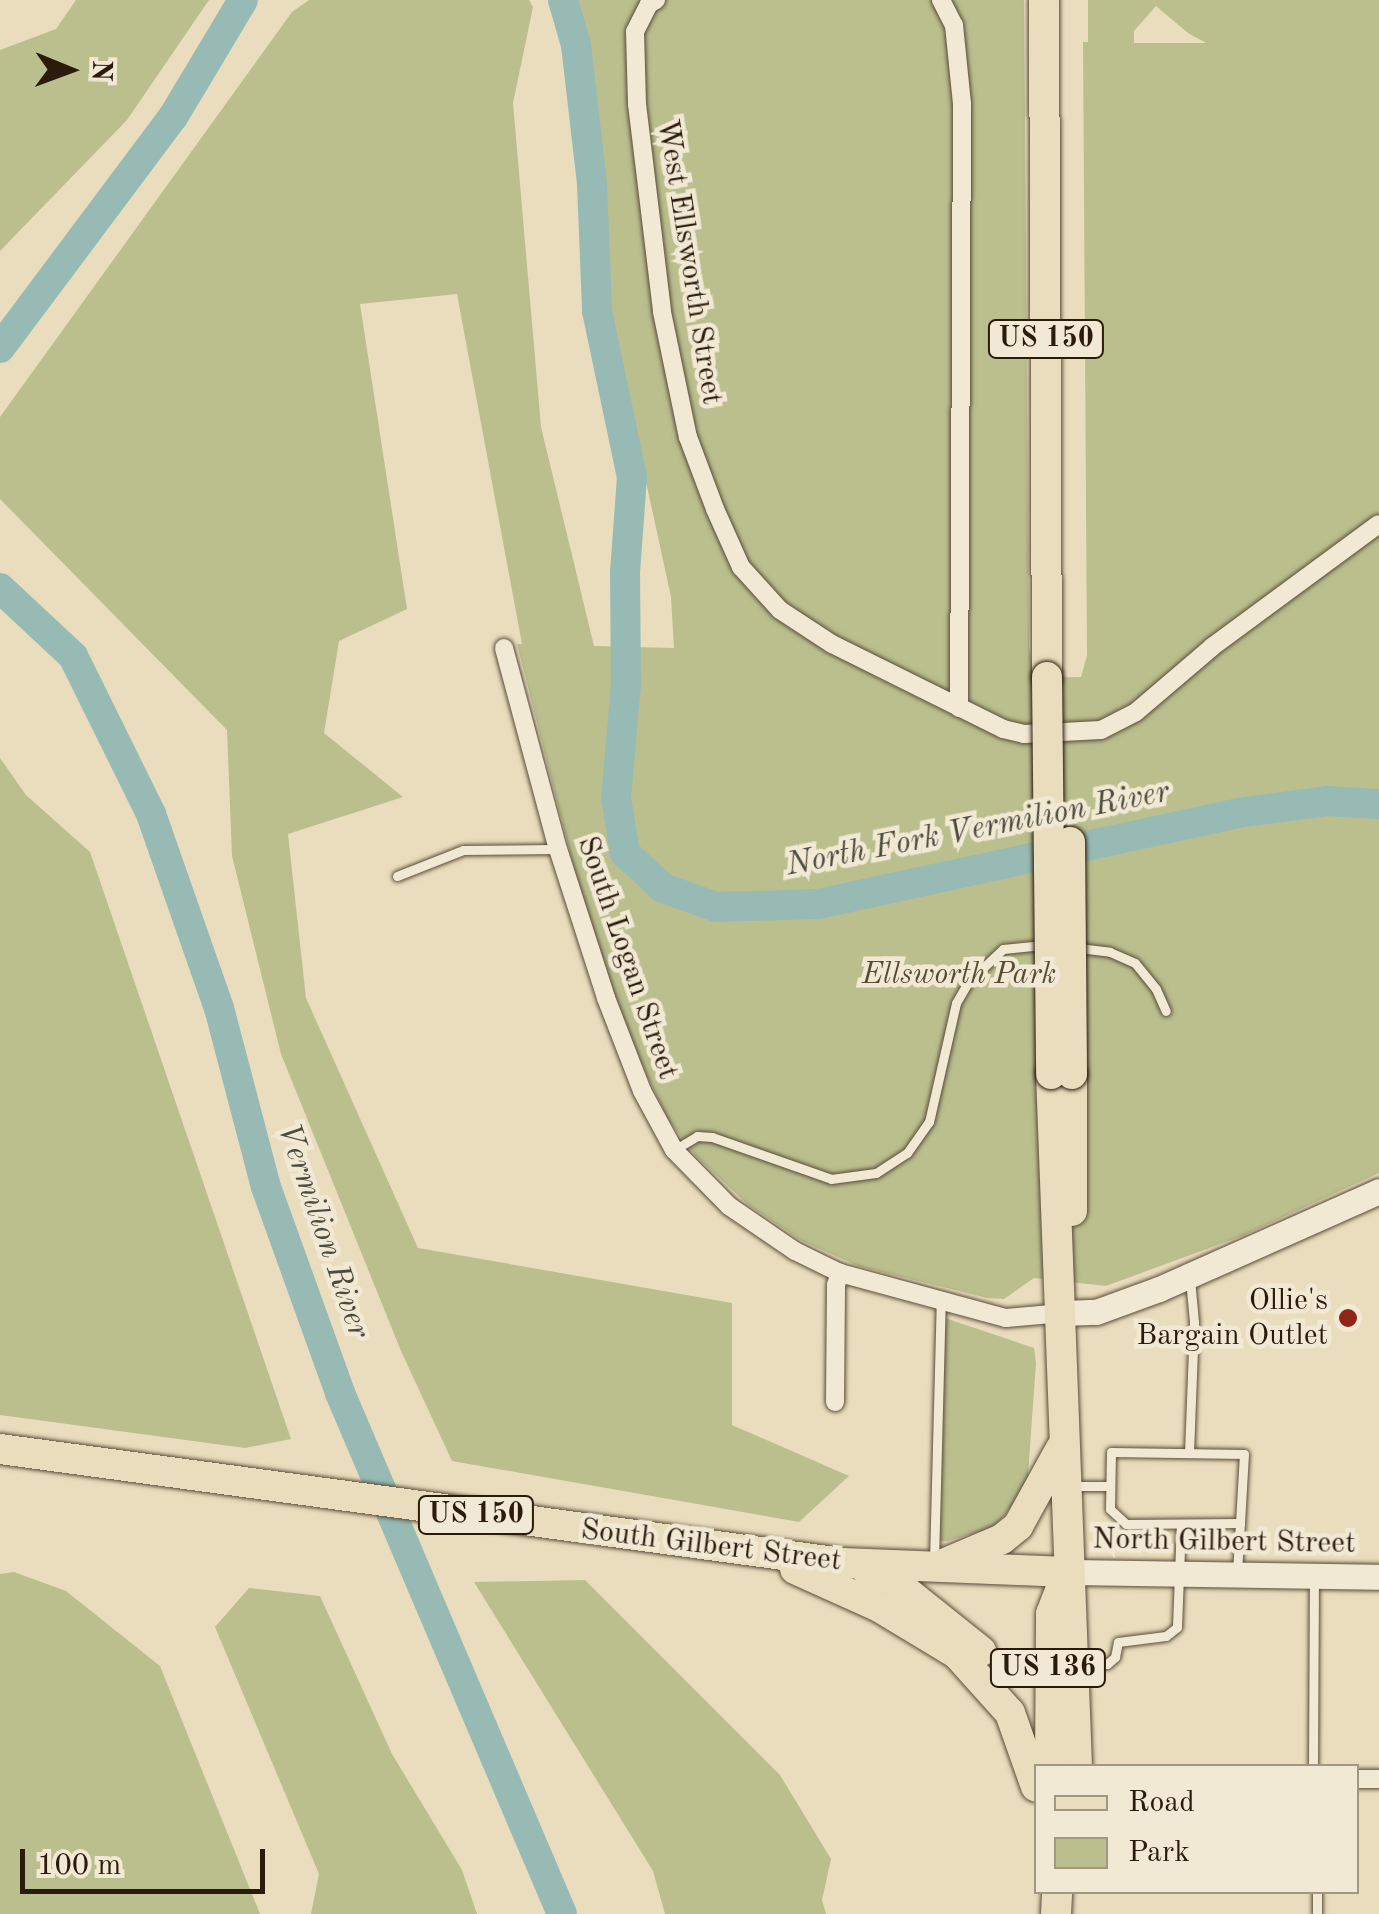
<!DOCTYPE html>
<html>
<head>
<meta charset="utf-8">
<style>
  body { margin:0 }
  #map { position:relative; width:1379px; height:1914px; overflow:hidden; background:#e9ddbd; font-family:"Old Standard TT",serif }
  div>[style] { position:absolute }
  .green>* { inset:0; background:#bbbf8e }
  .river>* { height:30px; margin:-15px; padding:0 15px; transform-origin:15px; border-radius:15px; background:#97bbb4 }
  .roads { filter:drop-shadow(0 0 2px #5a4c39) drop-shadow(0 0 2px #5a4c39) }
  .lane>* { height:9px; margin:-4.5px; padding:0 4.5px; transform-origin:4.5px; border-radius:4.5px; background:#f1e9d4 }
  .street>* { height:18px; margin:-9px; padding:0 9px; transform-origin:9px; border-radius:9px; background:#f1e9d4 }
  .secondary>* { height:25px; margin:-12.5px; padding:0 12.5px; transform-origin:12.5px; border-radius:12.5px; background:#f1e9d4 }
  .primary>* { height:30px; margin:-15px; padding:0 15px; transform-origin:15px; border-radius:15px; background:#e9ddbd }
  .bridges { filter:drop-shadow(0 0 2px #2a1b0d) drop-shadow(0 0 2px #2a1b0d) }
  .primary-bridge>* { height:30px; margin:-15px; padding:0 15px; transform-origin:15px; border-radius:15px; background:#e9ddbd }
  .dots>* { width:28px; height:28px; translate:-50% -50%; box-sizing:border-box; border:5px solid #f1e9d4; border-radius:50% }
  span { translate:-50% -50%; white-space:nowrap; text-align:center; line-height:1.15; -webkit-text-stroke:9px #f1e9d4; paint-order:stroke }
  .shield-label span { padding:2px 8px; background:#f1e9d4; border:2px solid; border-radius:8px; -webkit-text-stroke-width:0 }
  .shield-label { font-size:28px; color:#2a1b0d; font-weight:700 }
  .street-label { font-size:30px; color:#2a1b0d }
  .park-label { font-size:30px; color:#564c34; font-style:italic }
  .poi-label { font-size:30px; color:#2a1b0d }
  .right { translate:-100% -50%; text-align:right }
  .water-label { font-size:32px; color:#4b4b3f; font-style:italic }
  .legend { position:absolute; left:1034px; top:1764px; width:325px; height:130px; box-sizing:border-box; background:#f1e9d4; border:2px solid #a19784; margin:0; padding:12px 18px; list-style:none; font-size:30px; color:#2a1b0d }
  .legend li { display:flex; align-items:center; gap:20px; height:50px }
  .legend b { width:50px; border:2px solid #a19784 }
  .north { position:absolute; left:20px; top:20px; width:100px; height:100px; -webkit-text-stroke:8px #f1e9d4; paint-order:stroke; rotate:91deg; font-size:28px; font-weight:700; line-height:40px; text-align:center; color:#2a1b0d }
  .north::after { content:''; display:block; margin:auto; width:35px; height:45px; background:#2a1b0d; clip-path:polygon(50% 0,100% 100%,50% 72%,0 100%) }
  .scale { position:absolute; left:20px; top:1849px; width:245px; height:45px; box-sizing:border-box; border:5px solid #2a1b0d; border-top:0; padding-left:12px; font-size:30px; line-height:35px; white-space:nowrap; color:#2a1b0d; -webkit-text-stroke:8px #f1e9d4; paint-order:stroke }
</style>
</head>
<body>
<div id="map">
  <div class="green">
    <div style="clip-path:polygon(76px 0,209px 0,127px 120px,0 251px,0 50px,56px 29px)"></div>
    <div style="clip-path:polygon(evenodd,309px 0,529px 0,533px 7px,513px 103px,541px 427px,594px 646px,674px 648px,671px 597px,611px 320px,596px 112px,576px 0,1024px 0,1029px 647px,1035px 678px,1081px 677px,1087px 656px,1083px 42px,1088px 42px,1088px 0,1379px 0,1379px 1173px,1242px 1236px,1106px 1286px,1034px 1278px,1004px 1299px,987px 1298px,858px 1266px,802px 1241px,747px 1204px,696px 1156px,668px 1119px,624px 1029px,582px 899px,517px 644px,522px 644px,457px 294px,360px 304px,407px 609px,339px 641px,324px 733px,403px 797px,288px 834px,306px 998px,418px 1248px,732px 1303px,732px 1425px,849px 1476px,799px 1522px,452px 1461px,401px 1351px,281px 1054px,232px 856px,227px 730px,0 499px,0 417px,292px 12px,309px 0,1156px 6px,1188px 33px,1206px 43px,1134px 43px,1134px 31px,1156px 6px)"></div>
    <div style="clip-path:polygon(0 758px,26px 795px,90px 852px,291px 1439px,245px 1448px,0 1415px)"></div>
    <div style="clip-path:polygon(939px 1316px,1034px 1348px,1036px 1363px,1027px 1489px,994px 1527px,948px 1541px,934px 1541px)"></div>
    <div style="clip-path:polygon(14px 1572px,66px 1591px,160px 1666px,260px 1914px,0 1914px,0 1574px)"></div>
    <div style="clip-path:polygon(585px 1580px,780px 1775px,831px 1859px,822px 1900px,826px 1914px,665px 1914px,653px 1871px,474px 1582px)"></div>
    <div style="clip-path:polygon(249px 1588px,320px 1596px,392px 1754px,462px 1870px,477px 1914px,311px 1914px,319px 1874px,215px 1627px)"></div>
  </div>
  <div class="river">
    <div style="left:563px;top:0;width:47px;rotate:73.9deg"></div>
    <div style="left:576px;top:45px;width:140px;rotate:83.4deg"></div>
    <div style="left:592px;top:184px;width:127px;rotate:87.7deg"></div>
    <div style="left:597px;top:311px;width:170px;rotate:78.1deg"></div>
    <div style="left:632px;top:477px;width:95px;rotate:94.2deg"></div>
    <div style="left:625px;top:572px;width:112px;rotate:89.5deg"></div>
    <div style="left:626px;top:684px;width:114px;rotate:95deg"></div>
    <div style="left:616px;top:798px;width:56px;rotate:80.7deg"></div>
    <div style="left:625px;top:853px;width:52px;rotate:42.6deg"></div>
    <div style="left:663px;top:888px;width:56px;rotate:19.7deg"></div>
    <div style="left:716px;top:907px;width:102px;rotate:-1.7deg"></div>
    <div style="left:818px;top:904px;width:430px;rotate:-12.2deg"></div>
    <div style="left:1238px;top:813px;width:91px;rotate:-7.6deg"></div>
    <div style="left:1328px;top:801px;width:51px;rotate:3.4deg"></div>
    <div style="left:0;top:348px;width:289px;rotate:-53.2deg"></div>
    <div style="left:173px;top:117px;width:136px;rotate:-59.1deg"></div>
    <div style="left:0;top:588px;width:100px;rotate:43deg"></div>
    <div style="left:73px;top:656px;width:176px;rotate:63.7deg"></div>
    <div style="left:151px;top:814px;width:206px;rotate:70.7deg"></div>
    <div style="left:219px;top:1008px;width:185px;rotate:75.3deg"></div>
    <div style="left:266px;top:1187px;width:219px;rotate:70.2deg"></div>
    <div style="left:340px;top:1393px;width:566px;rotate:66.92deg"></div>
  </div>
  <div class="roads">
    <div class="lane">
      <div style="left:397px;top:876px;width:71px;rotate:-21.5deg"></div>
      <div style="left:463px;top:850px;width:95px;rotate:-0.6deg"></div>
      <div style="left:1079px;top:948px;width:31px;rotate:7deg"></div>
      <div style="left:1110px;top:952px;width:27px;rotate:24deg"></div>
      <div style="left:1135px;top:963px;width:33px;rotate:51deg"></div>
      <div style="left:1156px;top:989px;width:24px;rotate:66deg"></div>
      <div style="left:674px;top:1150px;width:27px;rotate:-31deg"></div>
      <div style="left:697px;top:1136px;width:15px;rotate:4deg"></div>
      <div style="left:712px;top:1137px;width:126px;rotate:19.4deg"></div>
      <div style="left:831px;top:1179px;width:45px;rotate:-7.6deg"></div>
      <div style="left:876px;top:1173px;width:37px;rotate:-33deg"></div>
      <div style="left:907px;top:1153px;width:38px;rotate:-55deg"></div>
      <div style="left:929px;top:1122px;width:122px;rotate:-77.2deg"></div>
      <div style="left:956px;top:1003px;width:24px;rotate:-60deg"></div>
      <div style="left:968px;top:982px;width:48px;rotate:-43.3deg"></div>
      <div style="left:1003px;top:949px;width:40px;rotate:-5.7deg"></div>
      <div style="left:1189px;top:1453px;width:131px;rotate:-87.8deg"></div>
      <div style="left:1194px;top:1322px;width:43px;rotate:-95.3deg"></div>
      <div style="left:1073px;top:1486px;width:37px"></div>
      <div style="left:934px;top:1561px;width:259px;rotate:-88.5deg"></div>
      <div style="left:1237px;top:1572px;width:49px;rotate:-86.5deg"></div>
      <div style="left:1240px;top:1523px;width:69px;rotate:-86.7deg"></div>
      <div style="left:1244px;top:1454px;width:133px;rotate:-179.1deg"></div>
      <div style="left:1111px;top:1452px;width:57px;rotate:91deg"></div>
      <div style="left:1110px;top:1509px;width:22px;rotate:43deg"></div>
      <div style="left:1126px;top:1524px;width:114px;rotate:-0.5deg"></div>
      <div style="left:1078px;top:1664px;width:29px"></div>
      <div style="left:1107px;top:1664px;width:11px;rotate:-41deg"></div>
      <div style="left:1115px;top:1657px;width:15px;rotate:-79deg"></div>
      <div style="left:1118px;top:1642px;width:48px;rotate:-7.1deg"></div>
      <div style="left:1166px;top:1636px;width:14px;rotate:-39deg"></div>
      <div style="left:1177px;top:1627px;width:103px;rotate:-87.8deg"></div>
      <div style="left:1313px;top:1766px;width:187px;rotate:-89.7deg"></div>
      <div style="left:1317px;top:1914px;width:22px;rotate:-90deg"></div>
    </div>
    <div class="street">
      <div style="left:656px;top:0;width:8px;rotate:150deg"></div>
      <div style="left:649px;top:4px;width:31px;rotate:117deg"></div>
      <div style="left:635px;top:32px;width:72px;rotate:88.4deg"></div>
      <div style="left:637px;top:104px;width:209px;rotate:83.1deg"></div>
      <div style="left:662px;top:312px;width:128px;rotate:78.3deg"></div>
      <div style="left:688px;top:437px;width:77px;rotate:69.4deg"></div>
      <div style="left:715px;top:509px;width:64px;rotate:65.9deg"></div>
      <div style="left:741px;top:567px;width:58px;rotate:47.8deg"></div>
      <div style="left:780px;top:610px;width:62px;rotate:33.2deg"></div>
      <div style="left:832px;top:644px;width:191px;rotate:26.4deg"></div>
      <div style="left:1003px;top:729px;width:22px;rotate:13deg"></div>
      <div style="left:1024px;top:734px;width:77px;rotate:-3deg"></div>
      <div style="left:1101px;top:730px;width:39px;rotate:-27deg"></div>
      <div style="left:1136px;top:712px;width:100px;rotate:-40.5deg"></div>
      <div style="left:1212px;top:647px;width:207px;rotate:-36.4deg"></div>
      <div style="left:941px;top:0;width:28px;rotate:63deg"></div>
      <div style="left:954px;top:25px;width:79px;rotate:84.2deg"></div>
      <div style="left:962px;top:104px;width:604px;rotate:90.28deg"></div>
      <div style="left:504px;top:648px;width:208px;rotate:75deg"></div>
      <div style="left:558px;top:849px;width:157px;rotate:72.1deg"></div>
      <div style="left:606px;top:998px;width:100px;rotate:68.8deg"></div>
      <div style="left:642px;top:1091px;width:67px;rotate:61.5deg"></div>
      <div style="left:674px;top:1150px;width:78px;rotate:45.5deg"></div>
      <div style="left:729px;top:1206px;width:80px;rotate:34.3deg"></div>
      <div style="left:795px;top:1251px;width:50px;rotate:26.1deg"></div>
      <div style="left:840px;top:1273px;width:172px;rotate:15.2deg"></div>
      <div style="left:1006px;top:1318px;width:57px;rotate:-5deg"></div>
      <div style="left:835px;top:1402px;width:117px;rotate:-89.5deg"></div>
      <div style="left:836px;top:1285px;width:13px;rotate:-72deg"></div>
      <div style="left:1356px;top:1779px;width:23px"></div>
    </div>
    <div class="secondary">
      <div style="left:1063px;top:1313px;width:33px;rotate:-2deg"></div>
      <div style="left:1096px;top:1312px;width:67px;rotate:-20.1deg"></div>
      <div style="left:1159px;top:1289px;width:241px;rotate:-24deg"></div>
      <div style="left:1068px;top:1572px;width:311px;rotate:0.9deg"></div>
    </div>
    <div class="primary">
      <div style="left:1044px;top:0;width:677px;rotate:89.75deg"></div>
      <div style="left:1051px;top:1074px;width:692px;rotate:87.85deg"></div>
      <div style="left:1072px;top:1211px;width:137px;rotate:-90deg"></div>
      <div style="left:0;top:1449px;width:850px;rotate:7.71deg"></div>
      <div style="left:842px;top:1563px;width:226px;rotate:2.3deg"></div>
      <div style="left:943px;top:1564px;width:64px;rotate:-23deg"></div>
      <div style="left:1002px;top:1539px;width:21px;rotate:-39deg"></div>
      <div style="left:1018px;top:1526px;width:89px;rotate:-61.1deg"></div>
      <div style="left:795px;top:1569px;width:92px;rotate:24.3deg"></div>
      <div style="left:879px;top:1607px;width:91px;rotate:31.1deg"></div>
      <div style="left:957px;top:1654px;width:79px;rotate:48.1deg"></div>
      <div style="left:1010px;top:1713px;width:78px;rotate:70.6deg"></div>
      <div style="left:868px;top:1572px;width:25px;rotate:18deg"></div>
      <div style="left:892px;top:1580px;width:114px;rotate:38.6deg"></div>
      <div style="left:1050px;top:1766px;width:152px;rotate:-89.6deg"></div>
      <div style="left:1051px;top:1614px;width:42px;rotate:-69deg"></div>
      <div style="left:1056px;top:1914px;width:22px;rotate:-87deg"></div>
    </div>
  </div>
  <div class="bridges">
    <div class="primary-bridge">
      <div style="left:1047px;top:677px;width:397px;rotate:89.4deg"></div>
      <div style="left:1070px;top:842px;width:232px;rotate:89.5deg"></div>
    </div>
  </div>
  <div class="dots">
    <div style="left:1348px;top:1318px;background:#8f2418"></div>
  </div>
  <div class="shield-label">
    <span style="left:1046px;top:339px">US 150</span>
    <span style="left:476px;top:1515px">US 150</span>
    <span style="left:1048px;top:1668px">US 136</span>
  </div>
  <div class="street-label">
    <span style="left:689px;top:262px;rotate:81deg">West Ellsworth Street</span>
    <span style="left:627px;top:958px;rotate:71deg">South Logan Street</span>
    <span style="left:1224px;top:1542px;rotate:1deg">North Gilbert Street</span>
    <span style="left:711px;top:1546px;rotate:7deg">South Gilbert Street</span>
  </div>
  <div class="park-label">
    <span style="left:959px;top:975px">Ellsworth Park</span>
  </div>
  <div class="poi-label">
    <span class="right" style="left:1328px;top:1318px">Ollie's<br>Bargain Outlet</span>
  </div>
  <div class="water-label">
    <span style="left:978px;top:830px;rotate:-11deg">North Fork Vermilion River</span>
    <span style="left:322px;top:1231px;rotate:71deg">Vermilion River</span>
  </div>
  <ul class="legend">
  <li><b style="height:12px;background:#e9ddbd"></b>Road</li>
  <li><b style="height:28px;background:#bbbf8e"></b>Park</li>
  </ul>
  <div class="north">N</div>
  <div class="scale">100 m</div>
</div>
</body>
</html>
